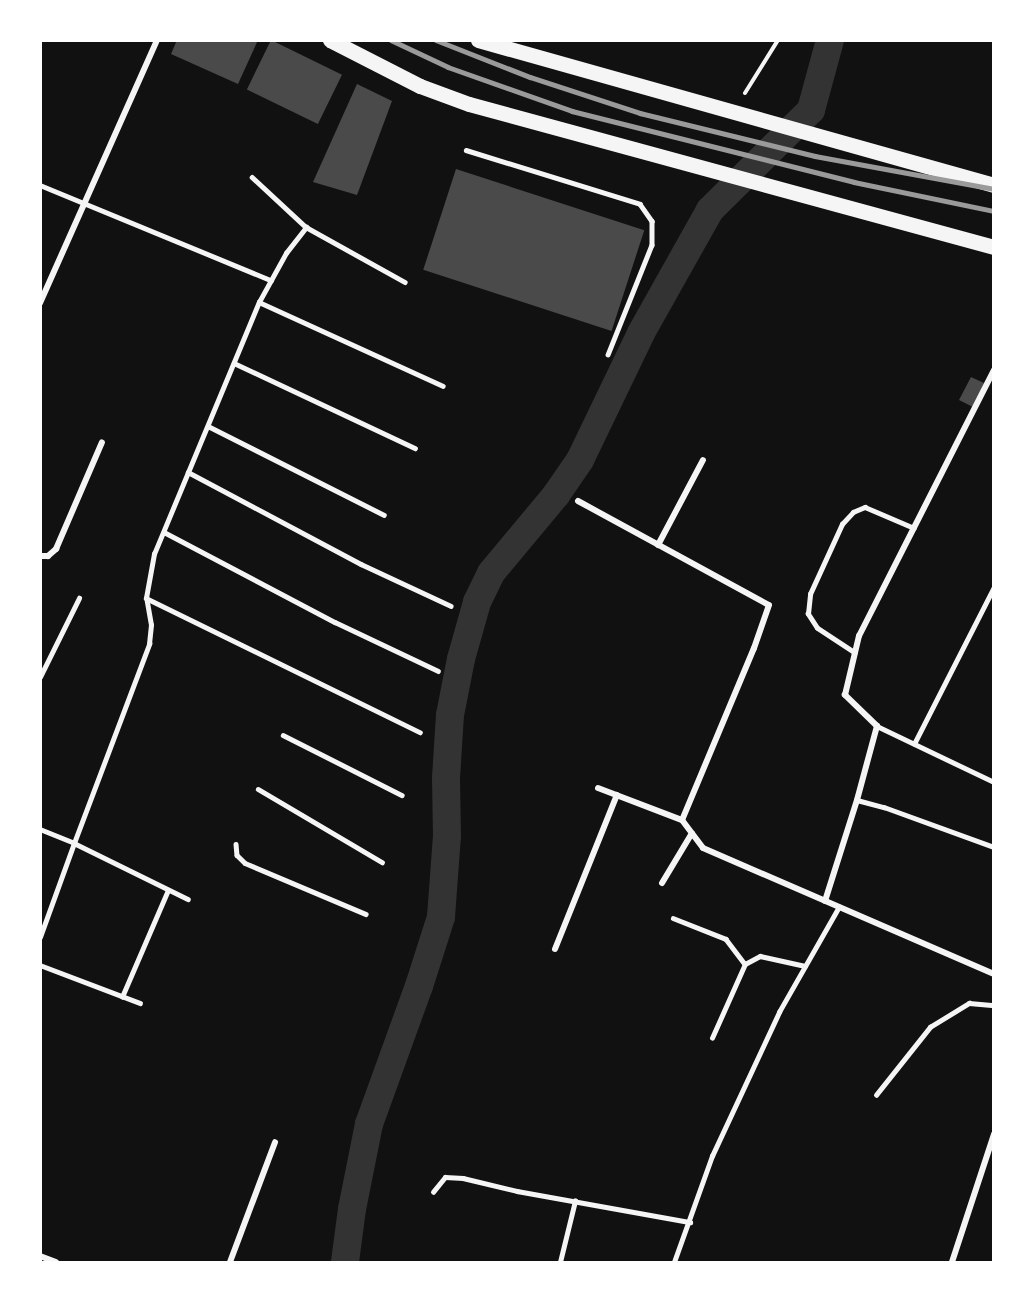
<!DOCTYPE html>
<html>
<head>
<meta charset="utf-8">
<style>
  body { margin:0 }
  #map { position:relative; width:1034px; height:1303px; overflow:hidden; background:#111; font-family:"Roboto Condensed",sans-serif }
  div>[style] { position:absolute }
  .canal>* { height:28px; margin:-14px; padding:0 14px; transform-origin:14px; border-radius:14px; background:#333 }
  .building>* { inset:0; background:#4a4a4a; transform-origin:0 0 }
  .path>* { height:4px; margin:-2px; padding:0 2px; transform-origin:2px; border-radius:2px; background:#f5f5f5 }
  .service>* { height:4.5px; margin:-2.25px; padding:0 2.25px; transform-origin:2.25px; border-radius:2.25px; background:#f5f5f5 }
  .minor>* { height:6px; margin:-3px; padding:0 3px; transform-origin:3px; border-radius:3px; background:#f5f5f5 }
  .primary>* { height:15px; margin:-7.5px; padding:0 7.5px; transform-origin:7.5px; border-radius:7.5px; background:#f5f5f5 }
  .rail>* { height:4.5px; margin:-2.25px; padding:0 2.25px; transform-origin:2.25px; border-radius:2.25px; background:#9a9a9a }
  span { translate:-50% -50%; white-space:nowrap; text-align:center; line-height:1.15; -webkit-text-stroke:5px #fff; paint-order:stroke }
  .frame { position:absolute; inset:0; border:42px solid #fff; pointer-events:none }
</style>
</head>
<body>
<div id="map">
  <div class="canal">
    <div style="left:345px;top:1262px;width:53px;rotate:-82.5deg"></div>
    <div style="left:352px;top:1209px;width:87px;rotate:-78.7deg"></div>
    <div style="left:369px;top:1124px;width:147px;rotate:-70.1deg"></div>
    <div style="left:419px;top:986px;width:72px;rotate:-72.3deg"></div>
    <div style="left:441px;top:917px;width:81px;rotate:-85.8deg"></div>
    <div style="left:447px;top:836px;width:58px;rotate:-91deg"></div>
    <div style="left:446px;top:778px;width:63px;rotate:-86.4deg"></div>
    <div style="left:450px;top:715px;width:57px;rotate:-78.9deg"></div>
    <div style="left:461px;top:659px;width:59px;rotate:-74.3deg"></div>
    <div style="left:477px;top:602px;width:32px;rotate:-64deg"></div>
    <div style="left:491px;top:573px;width:102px;rotate:-50.2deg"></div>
    <div style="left:556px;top:495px;width:42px;rotate:-55.6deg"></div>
    <div style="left:580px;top:460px;width:141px;rotate:-64.3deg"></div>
    <div style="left:641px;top:333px;width:141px;rotate:-60.7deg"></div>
    <div style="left:710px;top:210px;width:142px;rotate:-44.7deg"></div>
    <div style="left:811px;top:110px;width:73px;rotate:-74.8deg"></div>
  </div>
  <div class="building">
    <div style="clip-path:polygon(177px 40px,258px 40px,238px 84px,171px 54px)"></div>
    <div style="left:271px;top:40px;width:79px;height:55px;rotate:26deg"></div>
    <div style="clip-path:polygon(357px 84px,392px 101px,357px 195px,313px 182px)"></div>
    <div style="left:456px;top:169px;width:198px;height:106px;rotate:18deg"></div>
    <div style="clip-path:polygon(971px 377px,984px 383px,975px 408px,959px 400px)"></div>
  </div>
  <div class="path">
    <div style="left:745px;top:93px;width:62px;rotate:-58.1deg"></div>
  </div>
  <div class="service">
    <div style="left:466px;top:150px;width:182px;rotate:17.2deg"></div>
    <div style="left:640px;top:204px;width:21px;rotate:55deg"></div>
    <div style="left:652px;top:221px;width:24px;rotate:90deg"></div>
    <div style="left:652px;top:245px;width:118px;rotate:111.8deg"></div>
    <div style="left:252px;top:177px;width:74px;rotate:42.8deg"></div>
    <div style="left:40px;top:185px;width:250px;rotate:22.4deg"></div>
    <div style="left:259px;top:302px;width:202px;rotate:24.5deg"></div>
    <div style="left:234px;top:363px;width:200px;rotate:25.2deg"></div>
    <div style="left:208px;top:426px;width:197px;rotate:26.8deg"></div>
    <div style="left:188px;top:472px;width:196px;rotate:28deg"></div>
    <div style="left:361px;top:564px;width:99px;rotate:25deg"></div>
    <div style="left:164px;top:532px;width:193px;rotate:27.8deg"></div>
    <div style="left:335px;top:622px;width:114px;rotate:25.4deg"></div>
    <div style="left:146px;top:598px;width:305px;rotate:26.1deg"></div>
    <div style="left:855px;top:653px;width:45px;rotate:-146.7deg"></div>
    <div style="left:817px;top:628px;width:17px;rotate:-123deg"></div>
    <div style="left:808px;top:614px;width:20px;rotate:-84deg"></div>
    <div style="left:810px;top:594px;width:77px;rotate:-65.4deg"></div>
    <div style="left:842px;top:524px;width:16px;rotate:-47deg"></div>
    <div style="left:853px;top:512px;width:13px;rotate:-23deg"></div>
    <div style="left:865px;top:507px;width:53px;rotate:23.2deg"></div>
    <div style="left:40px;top:677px;width:88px;rotate:-63.7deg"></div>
    <div style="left:877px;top:726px;width:130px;rotate:25.6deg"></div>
    <div style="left:283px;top:735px;width:133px;rotate:26.8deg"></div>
    <div style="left:914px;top:744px;width:176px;rotate:-63deg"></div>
    <div style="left:258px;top:789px;width:144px;rotate:30.5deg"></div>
    <div style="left:857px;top:800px;width:28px;rotate:15deg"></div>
    <div style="left:884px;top:807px;width:117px;rotate:20deg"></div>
    <div style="left:40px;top:829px;width:37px;rotate:22deg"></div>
    <div style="left:74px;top:843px;width:213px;rotate:-69.3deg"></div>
    <div style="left:149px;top:644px;width:19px;rotate:-84deg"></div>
    <div style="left:151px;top:625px;width:27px;rotate:-100deg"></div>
    <div style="left:146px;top:598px;width:45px;rotate:-79.7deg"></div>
    <div style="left:154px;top:554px;width:273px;rotate:-67.4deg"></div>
    <div style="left:259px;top:302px;width:56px;rotate:-61.1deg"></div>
    <div style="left:286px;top:253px;width:33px;rotate:-52deg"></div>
    <div style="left:306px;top:227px;width:113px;rotate:29.1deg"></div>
    <div style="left:236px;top:844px;width:11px;rotate:85deg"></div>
    <div style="left:237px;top:855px;width:11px;rotate:45deg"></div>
    <div style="left:245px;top:863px;width:131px;rotate:22.9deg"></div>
    <div style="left:673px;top:918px;width:57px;rotate:21.6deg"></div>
    <div style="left:726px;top:939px;width:31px;rotate:53deg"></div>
    <div style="left:40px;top:937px;width:100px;rotate:-70.1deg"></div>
    <div style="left:74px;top:843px;width:127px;rotate:26.2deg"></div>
    <div style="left:40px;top:965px;width:107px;rotate:20.8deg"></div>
    <div style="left:122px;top:997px;width:116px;rotate:-66.7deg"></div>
    <div style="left:712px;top:1038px;width:81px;rotate:-66deg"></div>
    <div style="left:745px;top:964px;width:17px;rotate:-28deg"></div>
    <div style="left:760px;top:956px;width:46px;rotate:12.5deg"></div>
    <div style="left:876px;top:1095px;width:87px;rotate:-51.5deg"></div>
    <div style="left:930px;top:1027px;width:46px;rotate:-31.6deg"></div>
    <div style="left:969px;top:1003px;width:25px;rotate:5deg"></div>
    <div style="left:433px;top:1192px;width:19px;rotate:-51deg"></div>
    <div style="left:445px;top:1177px;width:18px;rotate:3deg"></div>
    <div style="left:463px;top:1178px;width:56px;rotate:13.5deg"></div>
    <div style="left:517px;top:1191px;width:176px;rotate:10.2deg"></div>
    <div style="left:560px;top:1262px;width:63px;rotate:-76.2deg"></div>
    <div style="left:674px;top:1262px;width:113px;rotate:-70.3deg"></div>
    <div style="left:712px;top:1156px;width:159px;rotate:-65deg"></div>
    <div style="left:779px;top:1012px;width:121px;rotate:-60.3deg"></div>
  </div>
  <div class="minor">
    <div style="left:40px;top:303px;width:288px;rotate:-66deg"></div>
    <div style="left:578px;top:501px;width:217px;rotate:28.6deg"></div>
    <div style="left:769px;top:605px;width:46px;rotate:109.2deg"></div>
    <div style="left:754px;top:648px;width:186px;rotate:112.7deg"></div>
    <div style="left:658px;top:545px;width:96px;rotate:-62.1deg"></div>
    <div style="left:40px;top:556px;width:8px"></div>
    <div style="left:48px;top:556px;width:11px;rotate:-41deg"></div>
    <div style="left:56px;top:549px;width:116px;rotate:-66.7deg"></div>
    <div style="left:598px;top:788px;width:90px;rotate:20.9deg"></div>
    <div style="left:682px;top:820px;width:35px;rotate:53deg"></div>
    <div style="left:703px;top:848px;width:317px;rotate:23.4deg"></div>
    <div style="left:662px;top:883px;width:58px;rotate:-59deg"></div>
    <div style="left:825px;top:901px;width:106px;rotate:-72.4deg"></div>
    <div style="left:857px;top:800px;width:77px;rotate:-74.9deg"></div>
    <div style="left:877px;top:726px;width:45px;rotate:-135.9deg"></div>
    <div style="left:845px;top:695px;width:61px;rotate:-76.7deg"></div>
    <div style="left:859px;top:636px;width:298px;rotate:-63.1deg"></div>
    <div style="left:555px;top:949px;width:166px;rotate:-68.1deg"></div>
    <div style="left:40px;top:1256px;width:17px;rotate:21deg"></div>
    <div style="left:230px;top:1262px;width:128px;rotate:-69.4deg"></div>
    <div style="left:952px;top:1262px;width:135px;rotate:-71.8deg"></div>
  </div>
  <div class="primary">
    <div style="left:330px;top:40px;width:101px;rotate:27.1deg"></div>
    <div style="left:420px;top:86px;width:52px;rotate:20.2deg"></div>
    <div style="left:469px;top:104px;width:544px;rotate:15.24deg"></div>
    <div style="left:478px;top:40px;width:536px;rotate:15.7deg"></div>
  </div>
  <div class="rail">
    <div style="left:391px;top:40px;width:63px;rotate:25.3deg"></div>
    <div style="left:448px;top:67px;width:132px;rotate:19.5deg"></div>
    <div style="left:572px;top:111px;width:291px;rotate:14.1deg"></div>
    <div style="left:854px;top:182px;width:143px;rotate:11.7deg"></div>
    <div style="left:436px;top:40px;width:101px;rotate:21.5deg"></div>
    <div style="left:530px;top:77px;width:116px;rotate:18.1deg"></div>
    <div style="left:640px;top:113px;width:180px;rotate:13.8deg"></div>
    <div style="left:815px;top:156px;width:182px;rotate:10.4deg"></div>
  </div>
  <div class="frame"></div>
</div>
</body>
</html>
